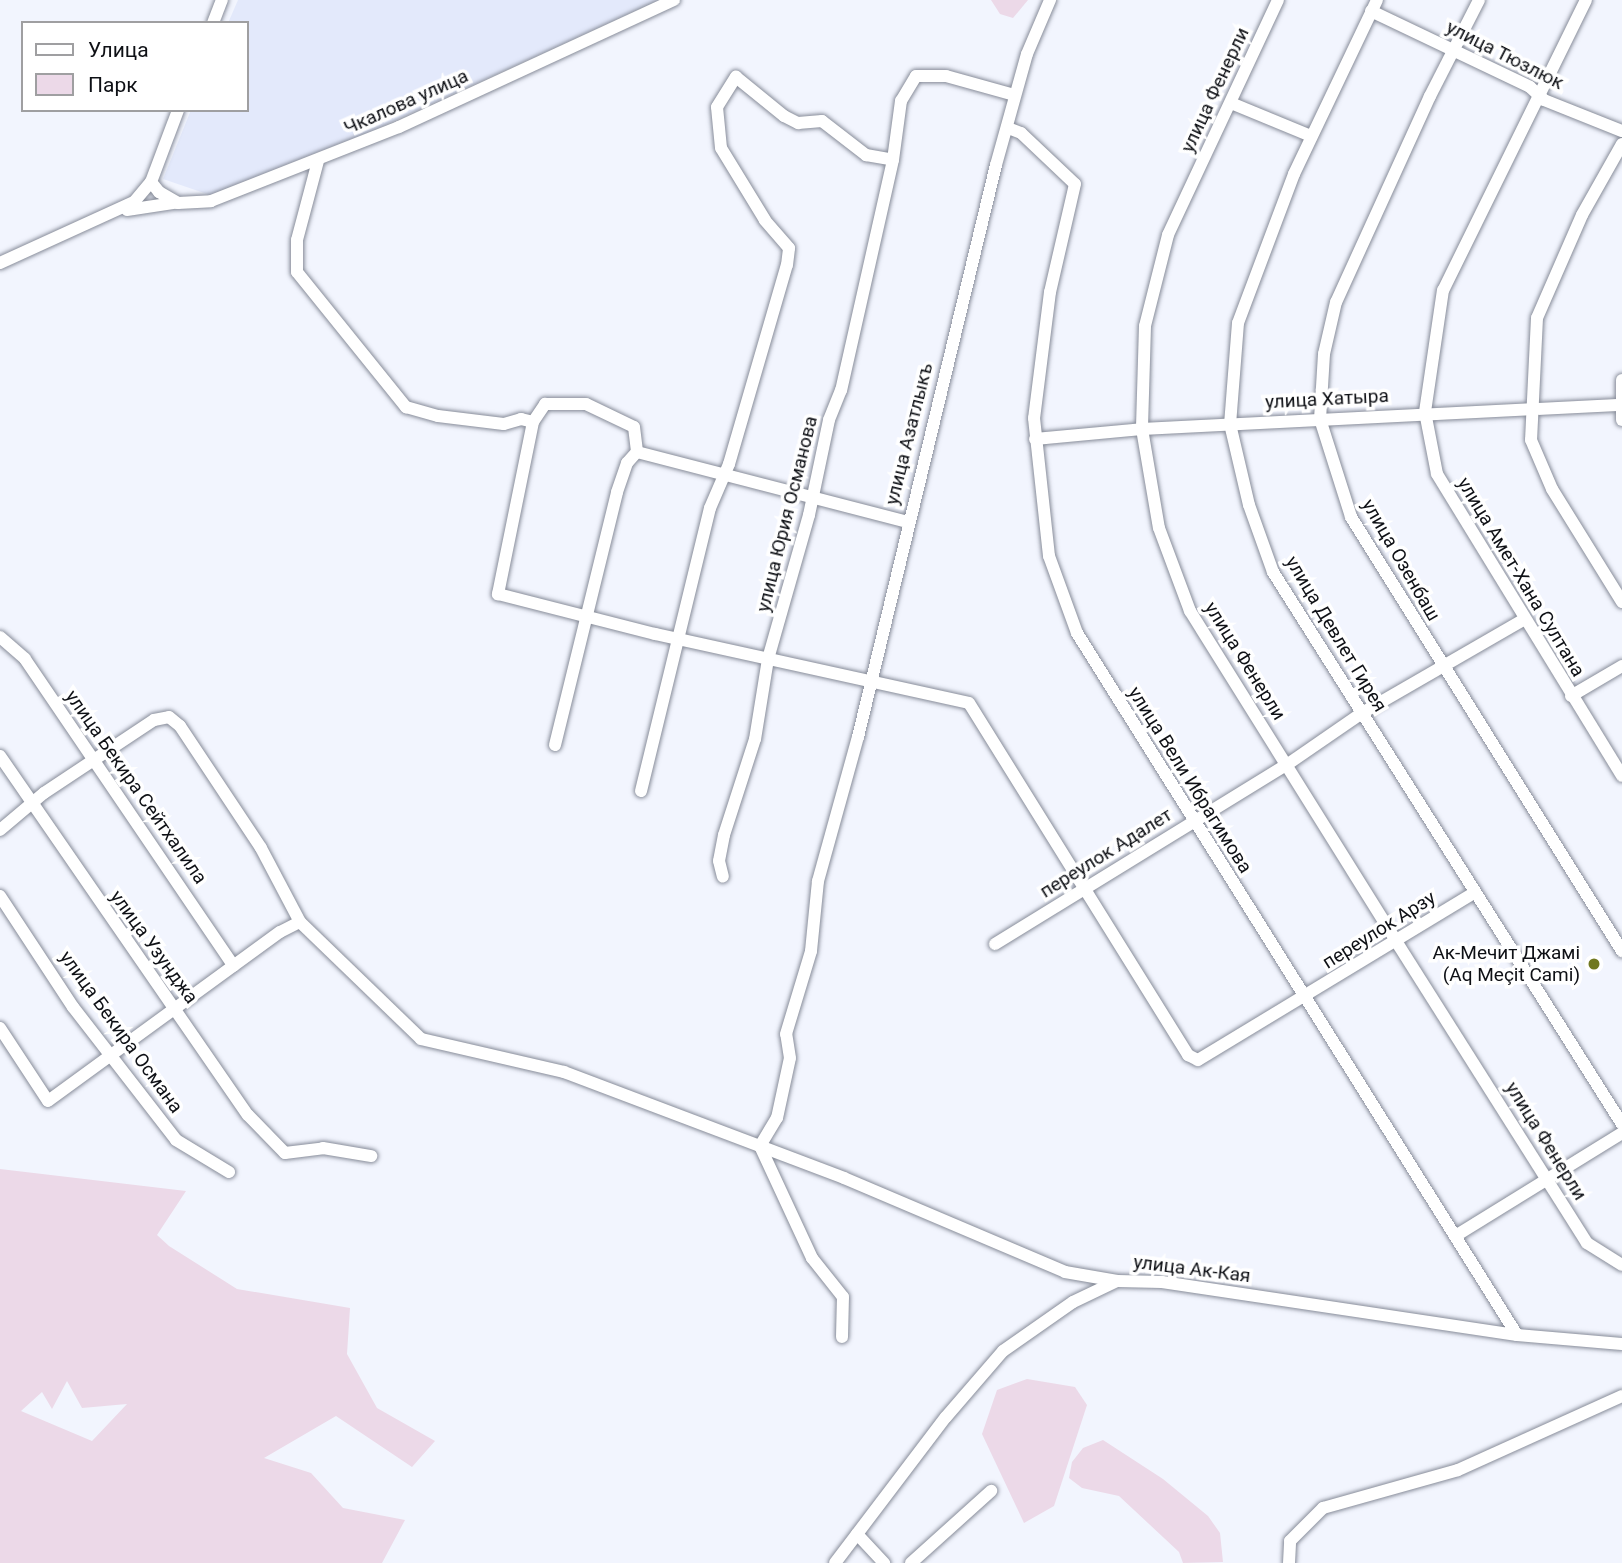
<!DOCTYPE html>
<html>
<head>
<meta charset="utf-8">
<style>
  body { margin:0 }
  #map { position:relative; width:1622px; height:1563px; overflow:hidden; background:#f2f5fe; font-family:Roboto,sans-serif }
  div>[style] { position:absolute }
  .built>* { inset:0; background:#e3e9fb }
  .green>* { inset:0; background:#ecd9e8 }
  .roads { filter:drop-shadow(0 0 2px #878c99) drop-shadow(0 0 2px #878c99) }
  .minor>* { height:12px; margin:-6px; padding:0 6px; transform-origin:6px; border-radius:6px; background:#fff }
  .dots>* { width:19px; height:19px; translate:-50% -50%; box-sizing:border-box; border:4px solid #fff; border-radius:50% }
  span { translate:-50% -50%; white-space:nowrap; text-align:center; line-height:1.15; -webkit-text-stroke:7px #fff; paint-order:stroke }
  .street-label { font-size:19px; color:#0e1015 }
  .poi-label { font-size:19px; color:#0e1015 }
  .right { translate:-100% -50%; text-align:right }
  .legend { position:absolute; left:21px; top:21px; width:228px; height:91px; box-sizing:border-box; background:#fff; border:2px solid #9f9fa1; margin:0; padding:9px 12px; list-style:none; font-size:21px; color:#0e1015 }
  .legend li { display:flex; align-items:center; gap:14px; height:35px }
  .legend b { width:35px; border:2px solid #9f9fa1 }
</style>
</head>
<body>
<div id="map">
  <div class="built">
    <div style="clip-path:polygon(238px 0,659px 0,374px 130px,210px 195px,163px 179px,191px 110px,247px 110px,247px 23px,228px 23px)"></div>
  </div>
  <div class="green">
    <div style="clip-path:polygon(991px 0,1028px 0,1013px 18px,1000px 14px)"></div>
    <div style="clip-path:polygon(evenodd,0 1169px,186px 1191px,157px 1235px,169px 1246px,237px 1289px,350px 1308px,347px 1354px,377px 1408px,435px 1441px,412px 1467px,336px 1416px,264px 1458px,311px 1473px,343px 1508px,405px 1520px,382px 1563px,0 1563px,0 1169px,67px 1381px,82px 1408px,127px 1404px,92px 1441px,21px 1411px,42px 1392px,52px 1409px,67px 1381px)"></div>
    <div style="clip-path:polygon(1027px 1379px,1075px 1387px,1087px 1405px,1054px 1506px,1024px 1523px,982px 1434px,997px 1390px)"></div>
    <div style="clip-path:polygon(1103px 1440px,1163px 1479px,1208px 1516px,1220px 1533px,1223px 1562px,1183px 1563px,1179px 1552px,1119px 1496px,1082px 1488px,1069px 1478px,1072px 1462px,1083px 1448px)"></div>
  </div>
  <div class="roads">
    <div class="minor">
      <div style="left:1278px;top:0;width:259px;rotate:115.1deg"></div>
      <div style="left:1168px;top:235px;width:94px;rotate:104.2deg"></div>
      <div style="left:1145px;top:326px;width:103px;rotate:91.7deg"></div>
      <div style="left:1142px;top:429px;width:100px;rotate:80.3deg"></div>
      <div style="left:1159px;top:528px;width:89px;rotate:69.5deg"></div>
      <div style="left:1190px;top:611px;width:389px;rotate:58deg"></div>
      <div style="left:1396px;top:941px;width:357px;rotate:57.7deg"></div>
      <div style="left:1587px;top:1243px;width:41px;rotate:32.2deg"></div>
      <div style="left:1377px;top:0;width:193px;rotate:115.5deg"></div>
      <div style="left:1294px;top:174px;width:159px;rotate:110.6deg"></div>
      <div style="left:1238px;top:323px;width:101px;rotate:94.5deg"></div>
      <div style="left:1230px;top:424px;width:83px;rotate:76.8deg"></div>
      <div style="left:1249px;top:505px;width:71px;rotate:70.3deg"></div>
      <div style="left:1273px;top:572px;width:653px;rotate:57.7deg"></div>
      <div style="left:1479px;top:0;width:108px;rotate:117deg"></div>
      <div style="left:1430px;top:96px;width:226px;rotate:114.5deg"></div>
      <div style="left:1336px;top:302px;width:53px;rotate:103deg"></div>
      <div style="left:1324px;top:354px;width:65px;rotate:93.5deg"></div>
      <div style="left:1320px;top:419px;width:103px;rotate:72.4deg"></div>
      <div style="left:1351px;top:517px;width:512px;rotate:58.02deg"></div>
      <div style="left:1586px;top:0;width:323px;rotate:116.2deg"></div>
      <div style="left:1443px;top:290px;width:123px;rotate:98.4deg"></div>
      <div style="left:1425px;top:412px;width:63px;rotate:79deg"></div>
      <div style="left:1437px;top:474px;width:354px;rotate:58.5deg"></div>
      <div style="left:1371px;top:11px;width:176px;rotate:25.5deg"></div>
      <div style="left:1530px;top:87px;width:19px;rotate:43deg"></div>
      <div style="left:1544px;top:100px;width:84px;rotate:21.7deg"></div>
      <div style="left:213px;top:23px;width:25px;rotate:-69deg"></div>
      <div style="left:1231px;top:103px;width:87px;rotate:22.4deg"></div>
      <div style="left:1008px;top:128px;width:14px;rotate:21deg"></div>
      <div style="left:1021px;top:133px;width:74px;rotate:43.4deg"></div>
      <div style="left:1075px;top:184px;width:111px;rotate:103deg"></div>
      <div style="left:1050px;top:292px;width:127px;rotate:97.2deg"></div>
      <div style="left:1034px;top:418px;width:139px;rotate:83.8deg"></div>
      <div style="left:1049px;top:556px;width:82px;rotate:70deg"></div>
      <div style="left:1077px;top:633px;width:828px;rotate:57.92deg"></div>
      <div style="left:1622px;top:144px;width:81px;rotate:119.4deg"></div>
      <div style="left:1582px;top:215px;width:112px;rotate:113.6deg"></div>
      <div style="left:1537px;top:318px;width:122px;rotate:92.8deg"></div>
      <div style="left:1531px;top:440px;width:53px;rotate:66.8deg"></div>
      <div style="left:1552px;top:489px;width:133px;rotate:58.2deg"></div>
      <div style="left:893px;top:160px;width:60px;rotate:-82.3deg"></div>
      <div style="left:901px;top:101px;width:29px;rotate:-59deg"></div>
      <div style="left:916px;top:76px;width:30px"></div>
      <div style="left:946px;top:76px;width:71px;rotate:15.6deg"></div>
      <div style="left:318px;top:161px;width:82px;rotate:104.9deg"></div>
      <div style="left:297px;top:240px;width:32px;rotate:90deg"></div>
      <div style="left:297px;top:272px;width:174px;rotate:51.1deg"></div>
      <div style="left:406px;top:407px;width:33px;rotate:16deg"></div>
      <div style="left:438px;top:416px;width:66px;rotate:6.9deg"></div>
      <div style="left:504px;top:424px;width:18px;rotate:-16deg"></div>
      <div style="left:521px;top:419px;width:12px;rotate:14deg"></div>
      <div style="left:533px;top:422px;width:176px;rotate:101.5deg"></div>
      <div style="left:498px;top:594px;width:162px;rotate:14.3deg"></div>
      <div style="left:655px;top:634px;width:321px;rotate:12.4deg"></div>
      <div style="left:969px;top:703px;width:415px;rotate:58.1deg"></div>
      <div style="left:1188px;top:1055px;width:11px;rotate:27deg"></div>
      <div style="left:1198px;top:1060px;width:323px;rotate:-31.2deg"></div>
      <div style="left:151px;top:182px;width:13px;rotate:51deg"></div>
      <div style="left:159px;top:192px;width:22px;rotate:30deg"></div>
      <div style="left:178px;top:203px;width:33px;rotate:-3deg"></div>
      <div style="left:211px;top:201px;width:202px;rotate:-21.5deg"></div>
      <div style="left:399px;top:127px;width:303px;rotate:-24.8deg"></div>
      <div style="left:127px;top:210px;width:48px;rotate:-8.5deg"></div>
      <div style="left:0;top:263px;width:147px;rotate:-24.5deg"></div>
      <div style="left:134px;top:202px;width:26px;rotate:-50deg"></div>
      <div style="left:151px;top:182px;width:77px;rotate:-69.4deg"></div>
      <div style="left:1622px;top:380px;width:40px;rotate:90deg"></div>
      <div style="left:533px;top:422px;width:22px;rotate:-56deg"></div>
      <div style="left:545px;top:404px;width:41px"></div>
      <div style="left:586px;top:404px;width:53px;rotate:25.6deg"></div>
      <div style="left:634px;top:427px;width:25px;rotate:83deg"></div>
      <div style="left:637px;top:452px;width:279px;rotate:14.5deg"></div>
      <div style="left:1035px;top:439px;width:107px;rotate:-5.3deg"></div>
      <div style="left:1142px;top:429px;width:481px;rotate:-2.9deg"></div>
      <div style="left:0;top:637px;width:33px;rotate:41deg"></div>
      <div style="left:25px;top:659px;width:371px;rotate:55.8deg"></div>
      <div style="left:1571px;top:696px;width:59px;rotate:-30.5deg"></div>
      <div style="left:555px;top:745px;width:260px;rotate:-76.2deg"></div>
      <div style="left:617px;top:492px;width:31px;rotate:-71deg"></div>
      <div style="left:627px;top:463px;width:15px;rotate:-48deg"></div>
      <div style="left:0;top:756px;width:436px;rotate:55.4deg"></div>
      <div style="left:248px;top:1115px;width:53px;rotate:45.8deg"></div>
      <div style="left:285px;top:1153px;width:38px;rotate:-7deg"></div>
      <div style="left:323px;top:1148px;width:49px;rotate:9.5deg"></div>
      <div style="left:641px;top:791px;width:291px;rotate:-76.3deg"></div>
      <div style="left:710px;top:508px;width:48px;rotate:-66.6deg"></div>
      <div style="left:729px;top:464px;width:207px;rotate:-73.8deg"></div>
      <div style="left:787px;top:265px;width:17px;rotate:-83deg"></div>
      <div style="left:789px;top:248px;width:37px;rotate:-131deg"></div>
      <div style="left:765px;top:220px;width:84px;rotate:-121.4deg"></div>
      <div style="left:721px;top:148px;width:41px;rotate:-95.6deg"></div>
      <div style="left:717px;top:107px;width:36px;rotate:-58deg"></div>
      <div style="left:736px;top:77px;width:62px;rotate:39.1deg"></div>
      <div style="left:784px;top:116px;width:16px;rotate:27deg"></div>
      <div style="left:798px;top:123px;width:24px;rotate:-5deg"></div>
      <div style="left:822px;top:121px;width:56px;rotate:37.7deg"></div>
      <div style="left:866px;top:155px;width:27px;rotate:10deg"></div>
      <div style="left:893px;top:160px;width:236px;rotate:102.7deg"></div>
      <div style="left:841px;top:390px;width:32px;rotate:112deg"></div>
      <div style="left:829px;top:420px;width:97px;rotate:101.9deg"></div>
      <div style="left:809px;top:515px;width:150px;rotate:105.9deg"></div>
      <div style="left:768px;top:659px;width:81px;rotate:99.2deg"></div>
      <div style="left:755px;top:739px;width:101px;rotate:107.9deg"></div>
      <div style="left:724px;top:835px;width:26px;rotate:101deg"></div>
      <div style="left:719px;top:861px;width:16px;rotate:76deg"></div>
      <div style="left:0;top:830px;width:57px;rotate:-40.1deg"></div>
      <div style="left:44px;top:793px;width:132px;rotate:-33.6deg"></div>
      <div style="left:154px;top:720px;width:15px;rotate:-11deg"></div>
      <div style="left:169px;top:717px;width:14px;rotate:39deg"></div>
      <div style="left:180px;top:726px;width:146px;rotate:56.4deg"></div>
      <div style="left:261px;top:848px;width:84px;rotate:62.2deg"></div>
      <div style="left:300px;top:922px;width:168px;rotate:44deg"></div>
      <div style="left:421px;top:1039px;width:147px;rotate:13deg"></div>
      <div style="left:564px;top:1072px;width:299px;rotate:20.7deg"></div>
      <div style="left:844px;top:1178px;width:240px;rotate:23deg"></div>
      <div style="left:1065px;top:1272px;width:53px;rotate:9.8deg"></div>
      <div style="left:0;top:896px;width:133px;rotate:56.7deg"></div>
      <div style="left:73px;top:1007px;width:168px;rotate:52.2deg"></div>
      <div style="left:176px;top:1140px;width:62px;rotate:31.1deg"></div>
      <div style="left:995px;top:944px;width:344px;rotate:-31.6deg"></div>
      <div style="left:1288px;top:764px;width:90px;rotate:-34.6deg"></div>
      <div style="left:1362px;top:713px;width:188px;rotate:-30deg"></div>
      <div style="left:0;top:1028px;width:87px;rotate:56.7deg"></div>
      <div style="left:48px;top:1101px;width:287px;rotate:-36.1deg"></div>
      <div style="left:280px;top:932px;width:22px;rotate:-27deg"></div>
      <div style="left:1457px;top:1235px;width:194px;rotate:-31.7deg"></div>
      <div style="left:842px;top:1337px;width:40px;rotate:-88.6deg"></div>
      <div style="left:843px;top:1297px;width:50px;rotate:-128.5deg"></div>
      <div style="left:812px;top:1258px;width:123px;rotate:-114.9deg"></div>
      <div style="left:760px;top:1146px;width:33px;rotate:-59deg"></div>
      <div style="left:777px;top:1118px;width:61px;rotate:-77.8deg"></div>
      <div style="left:790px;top:1058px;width:24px;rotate:-99deg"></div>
      <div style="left:786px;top:1034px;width:87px;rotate:-73.2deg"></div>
      <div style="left:811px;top:951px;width:70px;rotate:-84.3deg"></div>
      <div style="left:818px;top:881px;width:149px;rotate:-74.5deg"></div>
      <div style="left:858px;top:737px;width:588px;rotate:-76.44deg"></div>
      <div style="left:996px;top:165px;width:115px;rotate:-74.4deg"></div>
      <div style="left:1027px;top:54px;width:59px;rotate:-66.9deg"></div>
      <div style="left:857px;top:1534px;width:40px;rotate:47deg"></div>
      <div style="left:835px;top:1563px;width:183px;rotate:-52.8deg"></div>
      <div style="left:946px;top:1417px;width:87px;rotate:-49.2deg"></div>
      <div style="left:1003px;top:1351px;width:85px;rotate:-35deg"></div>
      <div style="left:1073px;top:1302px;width:49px;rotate:-25.5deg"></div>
      <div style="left:1117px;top:1281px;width:45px;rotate:1.3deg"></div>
      <div style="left:1162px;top:1282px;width:359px;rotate:8.5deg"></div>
      <div style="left:1517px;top:1335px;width:105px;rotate:4.9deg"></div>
      <div style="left:911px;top:1563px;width:108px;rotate:-42deg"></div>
      <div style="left:1289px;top:1563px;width:22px;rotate:-87deg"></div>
      <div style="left:1290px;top:1541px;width:47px;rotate:-45deg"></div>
      <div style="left:1323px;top:1508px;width:140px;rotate:-15.7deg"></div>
      <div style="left:1458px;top:1470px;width:180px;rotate:-24.3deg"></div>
    </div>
  </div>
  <div class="dots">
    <div style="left:1594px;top:964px;background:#707821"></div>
  </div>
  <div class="street-label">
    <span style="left:1505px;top:55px;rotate:27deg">улица Тюзлюк</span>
    <span style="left:1215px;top:90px;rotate:-65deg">улица Фенерли</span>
    <span style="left:406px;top:102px;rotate:-24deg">Чкалова улица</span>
    <span style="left:1327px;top:399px;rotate:-3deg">улица Хатыра</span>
    <span style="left:909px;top:434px;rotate:-76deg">улица Азатлыкъ</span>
    <span style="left:787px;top:514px;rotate:-76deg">улица Юрия Османова</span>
    <span style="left:1401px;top:560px;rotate:60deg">улица Озенбаш</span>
    <span style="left:1521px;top:577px;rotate:59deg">улица Амет-Хана Султана</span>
    <span style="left:1336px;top:634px;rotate:59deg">улица Девлет Гирея</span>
    <span style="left:1245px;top:661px;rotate:58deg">улица Фенерли</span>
    <span style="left:1190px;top:780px;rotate:58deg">улица Вели Ибрагимова</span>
    <span style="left:136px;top:787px;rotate:55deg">улица Бекира Сейтхалила</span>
    <span style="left:1106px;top:853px;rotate:-32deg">переулок Адалет</span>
    <span style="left:1379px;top:930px;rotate:-32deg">переулок Арзу</span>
    <span style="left:154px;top:947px;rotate:54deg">улица Узунджа</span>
    <span style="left:121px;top:1032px;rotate:54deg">улица Бекира Османа</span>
    <span style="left:1546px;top:1141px;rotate:58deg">улица Фенерли</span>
    <span style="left:1192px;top:1269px;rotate:7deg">улица Ак-Кая</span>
  </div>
  <div class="poi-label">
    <span class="right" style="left:1580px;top:964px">Ак-Мечит Джамі<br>(Aq Meçit Cami)</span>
  </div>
  <ul class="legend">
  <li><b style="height:9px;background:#fff"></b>Улица</li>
  <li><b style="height:19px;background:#ecd9e8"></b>Парк</li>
  </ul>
</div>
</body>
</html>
